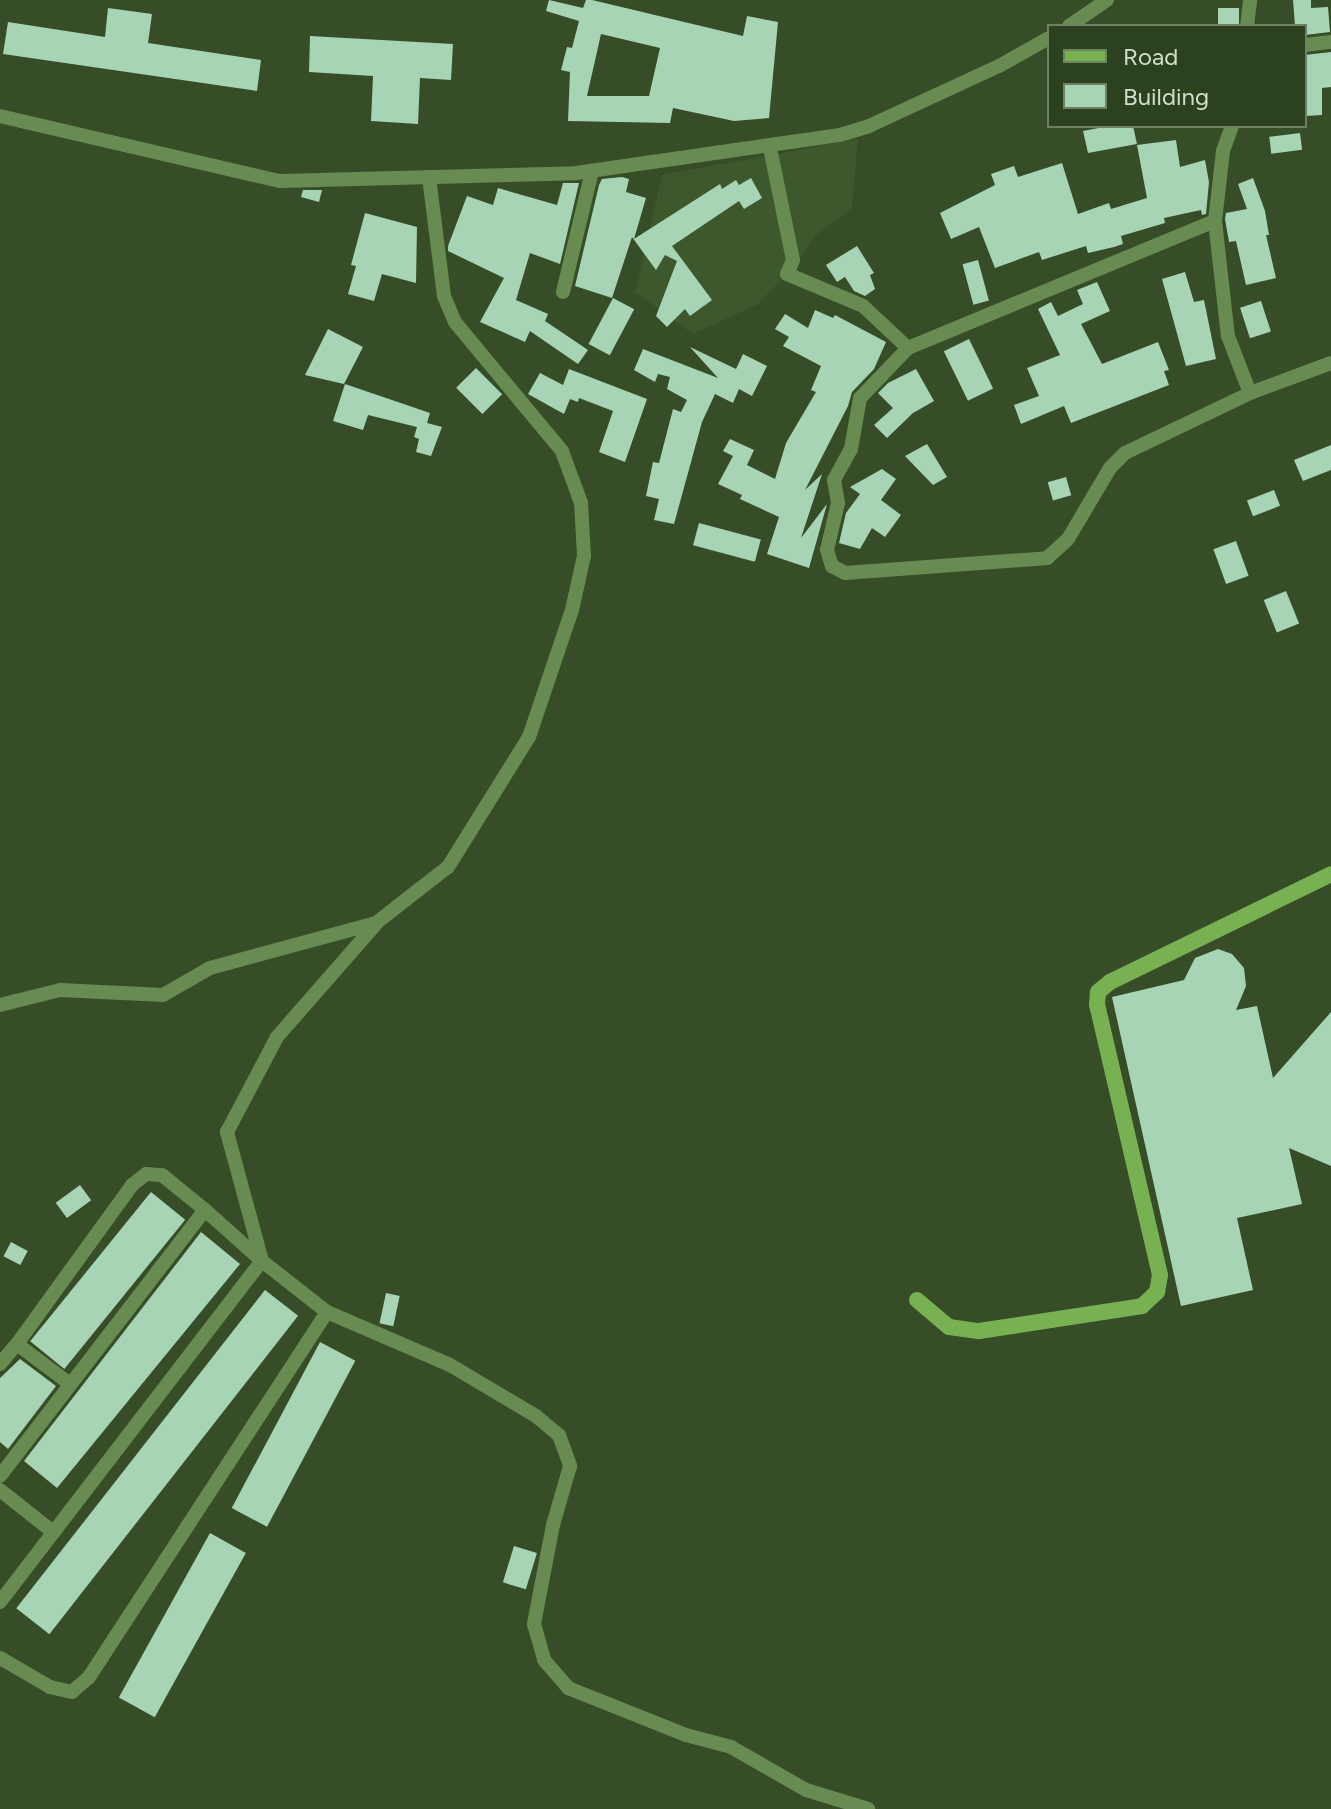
<!DOCTYPE html>
<html>
<head>
<meta charset="utf-8">
<style>
  body { margin:0 }
  #map { position:relative; width:1331px; height:1809px; overflow:hidden; background:#364d28; font-family:Figtree,sans-serif }
  div>[style] { position:absolute }
  .built>* { inset:0; background:#3d582d }
  .building>* { inset:0; background:#a7d4b5; transform-origin:0 0 }
  .street>* { height:14px; margin:-7px; padding:0 7px; transform-origin:7px; border-radius:7px; background:#678b51 }
  .secondary>* { height:16px; margin:-8px; padding:0 8px; transform-origin:8px; border-radius:8px; background:#78b152 }
  span { translate:-50% -50%; white-space:nowrap; text-align:center; line-height:1.15; -webkit-text-stroke:8px #2c421e; paint-order:stroke }
  .legend { position:absolute; left:1047px; top:24px; width:260px; height:104px; box-sizing:border-box; background:#2c421e; border:2px solid #6e8163; margin:0; padding:10px 14px; list-style:none; font-size:24px; color:#d1dfca }
  .legend li { display:flex; align-items:center; gap:16px; height:40px }
  .legend b { width:40px; border:2px solid #6e8163 }
</style>
</head>
<body>
<div id="map">
  <div class="built">
    <div style="clip-path:polygon(858px 139px,852px 208px,816px 235px,787px 274px,758px 304px,693px 334px,635px 292px,662px 175px)"></div>
  </div>
  <div class="building">
    <div style="clip-path:polygon(evenodd,549px 0,583px 8px,586px 0,592px 0,743px 36px,747px 16px,778px 22px,769px 118px,734px 121px,673px 108px,670px 123px,568px 121px,570px 72px,561px 70px,567px 47px,572px 48px,579px 21px,546px 11px,549px 0,601px 34px,660px 48px,649px 96px,587px 96px,601px 34px)"></div>
    <div style="clip-path:polygon(1293px 0,1311px 0,1311px 8px,1328px 7px,1330px 32px,1305px 35px,1305px 26px,1295px 26px)"></div>
    <div style="clip-path:polygon(108px 8px,152px 14px,148px 43px,261px 60px,257px 91px,3px 54px,8px 22px,105px 37px)"></div>
    <div style="left:1218px;top:8px;width:21px;height:18px"></div>
    <div style="clip-path:polygon(310px 36px,453px 44px,451px 80px,420px 78px,418px 124px,371px 121px,373px 76px,309px 72px)"></div>
    <div style="clip-path:polygon(1331px 52px,1331px 87px,1322px 88px,1322px 115px,1305px 116px,1305px 55px)"></div>
    <div style="clip-path:polygon(1109px 126px,1133px 126px,1137px 144px,1088px 153px,1083px 131px)"></div>
    <div style="left:1300px;top:133px;width:17px;height:31px;rotate:83deg"></div>
    <div style="clip-path:polygon(1176px 140px,1180px 167px,1205px 160px,1209px 182px,1206px 214px,1202px 215px,1201px 210px,1164px 218px,1165px 223px,1121px 236px,1123px 244px,1114px 247px,1088px 253px,1086px 246px,1042px 260px,1039px 252px,995px 268px,979px 227px,951px 239px,940px 213px,995px 185px,991px 174px,1014px 166px,1018px 177px,1062px 163px,1078px 214px,1109px 203px,1111px 209px,1147px 198px,1137px 145px)"></div>
    <div style="clip-path:polygon(622px 177px,629px 179px,626px 192px,646px 198px,634px 239px,720px 184px,722px 189px,736px 180px,739px 185px,751px 178px,762px 198px,744px 209px,739px 201px,672px 246px,712px 300px,690px 316px,685px 309px,667px 327px,656px 316px,677px 261px,665px 255px,656px 270px,632px 237px,612px 298px,575px 286px,599px 185px,602px 179px)"></div>
    <div style="clip-path:polygon(1253px 178px,1265px 211px,1269px 235px,1266px 235px,1276px 278px,1246px 285px,1236px 241px,1229px 242px,1225px 219px,1226px 213px,1247px 209px,1238px 184px)"></div>
    <div style="clip-path:polygon(563px 183px,579px 183px,560px 264px,530px 253px,516px 300px,548px 314px,545px 321px,588px 350px,578px 364px,530px 331px,525px 342px,480px 322px,504px 278px,448px 251px,448px 246px,467px 196px,493px 205px,498px 188px,557px 205px)"></div>
    <div style="clip-path:polygon(303px 190px,322px 190px,319px 202px,301px 197px)"></div>
    <div style="clip-path:polygon(365px 213px,417px 227px,416px 283px,382px 274px,374px 301px,348px 294px,356px 266px,351px 265px)"></div>
    <div style="clip-path:polygon(857px 246px,874px 273px,870px 275px,875px 289px,865px 296px,854px 291px,845px 277px,837px 282px,826px 265px)"></div>
    <div style="left:978px;top:260px;width:42px;height:16px;rotate:75deg"></div>
    <div style="clip-path:polygon(1185px 272px,1194px 302px,1204px 300px,1216px 359px,1186px 366px,1162px 279px)"></div>
    <div style="clip-path:polygon(1097px 282px,1110px 311px,1081px 324px,1102px 364px,1158px 342px,1169px 370px,1164px 371px,1169px 385px,1071px 423px,1064px 406px,1021px 424px,1014px 405px,1039px 396px,1027px 368px,1060px 355px,1038px 309px,1051px 302px,1058px 316px,1083px 304px,1077px 290px)"></div>
    <div style="left:613px;top:298px;width:24px;height:52px;rotate:28deg"></div>
    <div style="left:1261px;top:301px;width:32px;height:22px;rotate:72deg"></div>
    <div style="clip-path:polygon(815px 310px,833px 318px,835px 315px,886px 342px,874px 369px,852px 392px,848px 406px,805px 490px,822px 474px,801px 538px,827px 504px,809px 568px,767px 554px,779px 517px,740px 499px,742px 495px,718px 484px,733px 456px,723px 451px,730px 439px,754px 450px,747px 465px,775px 479px,786px 443px,816px 392px,811px 390px,821px 366px,783px 346px,789px 337px,775px 329px,785px 314px,808px 328px)"></div>
    <div style="clip-path:polygon(328px 329px,363px 347px,344px 384px,305px 375px)"></div>
    <div style="left:969px;top:339px;width:55px;height:28px;rotate:64deg"></div>
    <div style="clip-path:polygon(690px 347px,736px 369px,743px 354px,767px 366px,752px 396px,739px 389px,733px 403px,715px 394px,702px 422px,674px 524px,654px 520px,659px 499px,646px 496px,653px 462px,659px 463px,673px 409px,681px 412px,687px 400px,667px 389px,670px 377px,658px 374px,655px 382px,634px 370px,643px 349px,718px 378px)"></div>
    <div style="left:476px;top:368px;width:37px;height:28px;rotate:45deg"></div>
    <div style="clip-path:polygon(569px 369px,647px 399px,625px 462px,599px 452px,613px 411px,579px 398px,578px 402px,570px 399px,564px 414px,528px 394px,540px 373px,563px 385px)"></div>
    <div style="clip-path:polygon(916px 369px,934px 401px,913px 413px,887px 438px,874px 425px,893px 408px,878px 393px,888px 383px)"></div>
    <div style="clip-path:polygon(345px 384px,430px 413px,427px 423px,442px 427px,431px 456px,416px 452px,419px 439px,414px 437px,417px 427px,368px 415px,363px 430px,333px 421px)"></div>
    <div style="clip-path:polygon(927px 444px,947px 477px,933px 485px,905px 456px)"></div>
    <div style="clip-path:polygon(1331px 445px,1331px 470px,1303px 481px,1294px 460px)"></div>
    <div style="clip-path:polygon(882px 469px,896px 479px,881px 500px,901px 515px,885px 537px,872px 528px,860px 549px,839px 543px,846px 513px,860px 494px,850px 487px)"></div>
    <div style="left:1066px;top:477px;width:19px;height:19px;rotate:74deg"></div>
    <div style="left:1274px;top:490px;width:17px;height:29px;rotate:69deg"></div>
    <div style="left:699px;top:523px;width:64px;height:23px;rotate:15deg"></div>
    <div style="left:1236px;top:541px;width:37px;height:24px;rotate:70deg"></div>
    <div style="left:1286px;top:591px;width:35px;height:24px;rotate:68deg"></div>
    <div style="clip-path:polygon(1218px 949px,1232px 954px,1244px 968px,1246px 986px,1236px 1010px,1257px 1006px,1273px 1078px,1331px 1012px,1331px 1166px,1289px 1148px,1302px 1204px,1237px 1218px,1253px 1290px,1181px 1306px,1112px 997px,1184px 980px,1195px 958px)"></div>
    <div style="left:80px;top:1185px;width:19px;height:30px;rotate:54deg"></div>
    <div style="left:151px;top:1192px;width:44px;height:192px;rotate:39deg"></div>
    <div style="clip-path:polygon(201px 1232px,240px 1264px,57px 1488px,24px 1461px)"></div>
    <div style="left:11px;top:1242px;width:19px;height:16px;rotate:28deg"></div>
    <div style="left:265px;top:1290px;width:42px;height:404px;rotate:38deg"></div>
    <div style="left:386px;top:1293px;width:14px;height:31px;rotate:12deg"></div>
    <div style="left:320px;top:1342px;width:40px;height:188px;rotate:28deg"></div>
    <div style="clip-path:polygon(20px 1359px,56px 1386px,8px 1449px,0 1442px,0 1378px)"></div>
    <div style="left:210px;top:1533px;width:41px;height:188px;rotate:29deg"></div>
    <div style="left:514px;top:1546px;width:24px;height:38px;rotate:17deg"></div>
  </div>
  <div class="street">
    <div style="left:1069px;top:26px;width:46px;rotate:-34.4deg"></div>
    <div style="left:1247px;top:26px;width:26px;rotate:-83deg"></div>
    <div style="left:1305px;top:45px;width:26px;rotate:-7deg"></div>
    <div style="left:0;top:116px;width:287px;rotate:13.1deg"></div>
    <div style="left:280px;top:181px;width:296px;rotate:-1.5deg"></div>
    <div style="left:576px;top:173px;width:267px;rotate:-8.2deg"></div>
    <div style="left:840px;top:135px;width:30px;rotate:-17deg"></div>
    <div style="left:869px;top:126px;width:143px;rotate:-24.8deg"></div>
    <div style="left:999px;top:66px;width:57px;rotate:-29.2deg"></div>
    <div style="left:1232px;top:126px;width:27px;rotate:110deg"></div>
    <div style="left:1223px;top:151px;width:70px;rotate:96.5deg"></div>
    <div style="left:1215px;top:221px;width:116px;rotate:83.6deg"></div>
    <div style="left:1228px;top:336px;width:61px;rotate:68.9deg"></div>
    <div style="left:770px;top:148px;width:114px;rotate:78.4deg"></div>
    <div style="left:793px;top:260px;width:15px;rotate:113deg"></div>
    <div style="left:787px;top:274px;width:82px;rotate:22.8deg"></div>
    <div style="left:863px;top:306px;width:62px;rotate:43deg"></div>
    <div style="left:908px;top:348px;width:332px;rotate:-22.5deg"></div>
    <div style="left:563px;top:292px;width:124px;rotate:-76.5deg"></div>
    <div style="left:908px;top:348px;width:69px;rotate:133.8deg"></div>
    <div style="left:860px;top:398px;width:52px;rotate:100deg"></div>
    <div style="left:851px;top:449px;width:35px;rotate:119deg"></div>
    <div style="left:834px;top:480px;width:23px;rotate:80deg"></div>
    <div style="left:838px;top:503px;width:48px;rotate:103.2deg"></div>
    <div style="left:827px;top:550px;width:17px;rotate:73deg"></div>
    <div style="left:832px;top:566px;width:15px;rotate:28deg"></div>
    <div style="left:845px;top:573px;width:203px;rotate:-4.2deg"></div>
    <div style="left:1047px;top:558px;width:28px;rotate:-42deg"></div>
    <div style="left:1068px;top:539px;width:82px;rotate:-59.4deg"></div>
    <div style="left:1110px;top:468px;width:21px;rotate:-45deg"></div>
    <div style="left:1125px;top:453px;width:139px;rotate:-25.6deg"></div>
    <div style="left:1250px;top:393px;width:86px;rotate:-20.3deg"></div>
    <div style="left:0;top:1005px;width:62px;rotate:-14deg"></div>
    <div style="left:60px;top:990px;width:103px;rotate:2.8deg"></div>
    <div style="left:163px;top:995px;width:54px;rotate:-29.9deg"></div>
    <div style="left:210px;top:968px;width:172px;rotate:-15.2deg"></div>
    <div style="left:376px;top:923px;width:91px;rotate:-37.9deg"></div>
    <div style="left:448px;top:867px;width:153px;rotate:-58.1deg"></div>
    <div style="left:529px;top:737px;width:134px;rotate:-71.3deg"></div>
    <div style="left:572px;top:610px;width:55px;rotate:-77.5deg"></div>
    <div style="left:584px;top:556px;width:53px;rotate:-93.2deg"></div>
    <div style="left:581px;top:503px;width:55px;rotate:-110.1deg"></div>
    <div style="left:562px;top:451px;width:168px;rotate:-129.7deg"></div>
    <div style="left:455px;top:322px;width:28px;rotate:-113deg"></div>
    <div style="left:444px;top:296px;width:120px;rotate:-97.2deg"></div>
    <div style="left:262px;top:1261px;width:134px;rotate:-105.2deg"></div>
    <div style="left:227px;top:1132px;width:107px;rotate:-62.2deg"></div>
    <div style="left:277px;top:1037px;width:150px;rotate:-48.8deg"></div>
    <div style="left:327px;top:1312px;width:134px;rotate:23.3deg"></div>
    <div style="left:450px;top:1365px;width:100px;rotate:30.7deg"></div>
    <div style="left:536px;top:1416px;width:30px;rotate:40deg"></div>
    <div style="left:559px;top:1435px;width:33px;rotate:70deg"></div>
    <div style="left:570px;top:1466px;width:61px;rotate:106.1deg"></div>
    <div style="left:553px;top:1525px;width:101px;rotate:100.9deg"></div>
    <div style="left:534px;top:1624px;width:37px;rotate:74deg"></div>
    <div style="left:544px;top:1660px;width:37px;rotate:49deg"></div>
    <div style="left:568px;top:1688px;width:127px;rotate:21.7deg"></div>
    <div style="left:686px;top:1735px;width:47px;rotate:14.9deg"></div>
    <div style="left:731px;top:1747px;width:86px;rotate:29.8deg"></div>
    <div style="left:806px;top:1790px;width:65px;rotate:17deg"></div>
    <div style="left:0;top:1364px;width:26px;rotate:-50deg"></div>
    <div style="left:70px;top:1384px;width:66px;rotate:-143deg"></div>
    <div style="left:17px;top:1344px;width:196px;rotate:-54.1deg"></div>
    <div style="left:132px;top:1185px;width:18px;rotate:-38deg"></div>
    <div style="left:146px;top:1174px;width:16px;rotate:4deg"></div>
    <div style="left:162px;top:1175px;width:55px;rotate:39.1deg"></div>
    <div style="left:0;top:1476px;width:336px;rotate:-52.4deg"></div>
    <div style="left:205px;top:1210px;width:76px;rotate:41.8deg"></div>
    <div style="left:0;top:1490px;width:68px;rotate:38.4deg"></div>
    <div style="left:0;top:1602px;width:430px;rotate:-52.5deg"></div>
    <div style="left:262px;top:1261px;width:83px;rotate:38.1deg"></div>
    <div style="left:327px;top:1312px;width:437px;rotate:123.1deg"></div>
    <div style="left:88px;top:1678px;width:21px;rotate:139deg"></div>
    <div style="left:72px;top:1692px;width:23px;rotate:-167deg"></div>
    <div style="left:50px;top:1687px;width:58px;rotate:-149.9deg"></div>
  </div>
  <div class="secondary">
    <div style="left:917px;top:1300px;width:42px;rotate:40.2deg"></div>
    <div style="left:949px;top:1327px;width:30px;rotate:8deg"></div>
    <div style="left:979px;top:1331px;width:165px;rotate:-8.7deg"></div>
    <div style="left:1142px;top:1306px;width:21px;rotate:-43deg"></div>
    <div style="left:1157px;top:1292px;width:17px;rotate:-80deg"></div>
    <div style="left:1160px;top:1275px;width:277px;rotate:-103.1deg"></div>
    <div style="left:1097px;top:1005px;width:13px;rotate:-86deg"></div>
    <div style="left:1098px;top:992px;width:16px;rotate:-40deg"></div>
    <div style="left:1110px;top:982px;width:246px;rotate:-26deg"></div>
  </div>
  <ul class="legend">
  <li><b style="height:10px;background:#78b152"></b>Road</li>
  <li><b style="height:22px;background:#a7d4b5"></b>Building</li>
  </ul>
</div>
</body>
</html>
